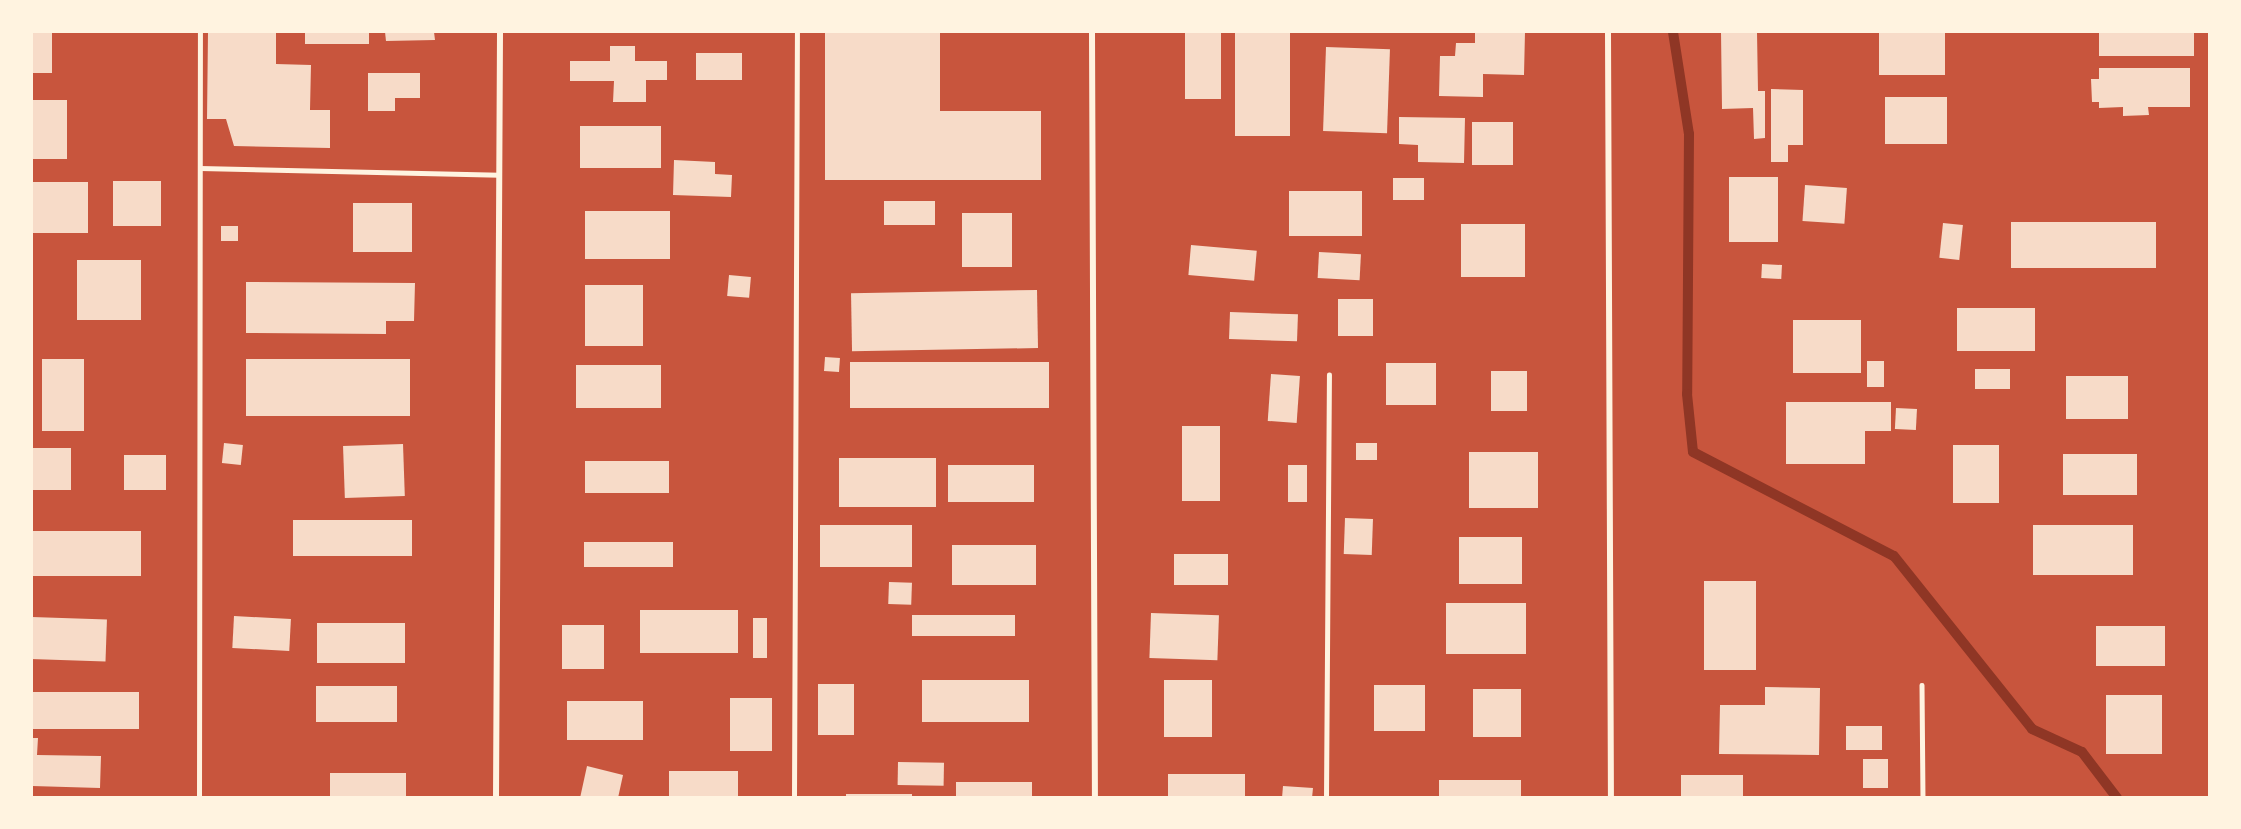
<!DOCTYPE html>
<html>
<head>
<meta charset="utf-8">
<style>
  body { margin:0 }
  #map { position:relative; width:2241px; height:829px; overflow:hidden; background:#c8553d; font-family:"DejaVu Sans",sans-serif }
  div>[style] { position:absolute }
  .stream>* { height:10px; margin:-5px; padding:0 5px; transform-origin:5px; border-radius:5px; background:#8f3625 }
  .building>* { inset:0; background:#f7dbc8; transform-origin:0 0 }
  .service>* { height:4.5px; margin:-2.25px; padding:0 2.25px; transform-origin:2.25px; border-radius:2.25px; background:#fff3e0 }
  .minor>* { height:6px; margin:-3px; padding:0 3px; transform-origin:3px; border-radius:3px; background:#fff3e0 }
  span { translate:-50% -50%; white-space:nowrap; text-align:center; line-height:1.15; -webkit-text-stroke:5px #fff3e0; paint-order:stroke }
  .frame { position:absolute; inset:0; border:33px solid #fff3e0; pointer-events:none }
</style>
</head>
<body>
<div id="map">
  <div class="stream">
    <div style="left:1673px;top:32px;width:103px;rotate:81.1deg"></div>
    <div style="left:1689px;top:134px;width:260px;rotate:90.4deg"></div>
    <div style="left:1687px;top:394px;width:58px;rotate:84.1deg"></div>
    <div style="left:1693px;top:452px;width:226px;rotate:27.4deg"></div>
    <div style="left:1894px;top:556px;width:221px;rotate:51.4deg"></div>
    <div style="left:2032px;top:729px;width:55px;rotate:24.7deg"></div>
    <div style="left:2082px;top:752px;width:58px;rotate:52.7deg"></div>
  </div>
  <div class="building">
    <div style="left:32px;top:32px;width:20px;height:41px"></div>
    <div style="clip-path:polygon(208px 32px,276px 32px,276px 64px,311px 65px,310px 110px,330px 110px,330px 148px,234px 146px,226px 119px,207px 119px)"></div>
    <div style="left:305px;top:32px;width:64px;height:12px"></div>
    <div style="clip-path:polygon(385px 32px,434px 32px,435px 40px,386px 41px)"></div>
    <div style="clip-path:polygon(825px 32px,940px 32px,940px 111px,1041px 111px,1041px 180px,825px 180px)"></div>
    <div style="left:1185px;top:32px;width:36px;height:67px"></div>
    <div style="left:1235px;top:32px;width:55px;height:104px"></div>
    <div style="clip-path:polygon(1475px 32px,1525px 32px,1524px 75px,1483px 74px,1483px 97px,1439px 96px,1440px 56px,1455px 56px,1456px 43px,1475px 43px)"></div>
    <div style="clip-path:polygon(1721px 32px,1757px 32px,1758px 91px,1765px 91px,1765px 138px,1754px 139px,1753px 108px,1722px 109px)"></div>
    <div style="left:1879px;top:32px;width:66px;height:43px"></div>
    <div style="left:2099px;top:32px;width:95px;height:24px"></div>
    <div style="clip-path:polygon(610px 46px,635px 46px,635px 61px,667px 61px,667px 80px,646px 80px,646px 102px,613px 102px,614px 81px,570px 81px,570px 61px,610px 61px)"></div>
    <div style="left:1326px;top:47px;width:64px;height:84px;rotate:2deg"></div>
    <div style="left:696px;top:53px;width:46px;height:27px"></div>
    <div style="clip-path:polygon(2099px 68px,2190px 68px,2190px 107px,2148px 107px,2149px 115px,2123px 116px,2123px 107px,2099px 108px,2099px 102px,2092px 102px,2091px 79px,2099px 79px)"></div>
    <div style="clip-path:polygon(368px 73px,420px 73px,420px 98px,395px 98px,395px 111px,368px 111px)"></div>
    <div style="clip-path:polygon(1771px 89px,1803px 90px,1803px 145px,1788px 145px,1788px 162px,1771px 162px)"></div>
    <div style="left:1947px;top:97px;width:47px;height:62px;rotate:90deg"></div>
    <div style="left:32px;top:100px;width:35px;height:59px"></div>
    <div style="clip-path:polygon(1399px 117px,1465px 118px,1464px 163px,1418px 162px,1418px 145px,1399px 144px)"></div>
    <div style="left:1472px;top:122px;width:41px;height:43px"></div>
    <div style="left:580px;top:126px;width:81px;height:42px"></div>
    <div style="clip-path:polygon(674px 160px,715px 162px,715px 174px,732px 175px,731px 197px,673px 195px)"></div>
    <div style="left:1729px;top:177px;width:49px;height:65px"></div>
    <div style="left:1393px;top:178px;width:31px;height:22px"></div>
    <div style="left:113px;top:181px;width:48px;height:45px"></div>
    <div style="left:32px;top:182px;width:56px;height:51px"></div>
    <div style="left:1805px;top:185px;width:42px;height:36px;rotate:4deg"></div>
    <div style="left:1289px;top:191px;width:73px;height:45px"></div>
    <div style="left:884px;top:201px;width:51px;height:24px"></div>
    <div style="left:353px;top:203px;width:59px;height:49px"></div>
    <div style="left:585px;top:211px;width:85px;height:48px"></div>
    <div style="left:962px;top:213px;width:50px;height:54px"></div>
    <div style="left:2011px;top:222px;width:145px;height:46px"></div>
    <div style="left:1943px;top:223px;width:20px;height:35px;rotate:6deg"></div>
    <div style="left:1461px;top:224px;width:64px;height:53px"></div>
    <div style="left:221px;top:226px;width:17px;height:15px"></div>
    <div style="left:1191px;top:245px;width:66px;height:30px;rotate:5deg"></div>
    <div style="left:1319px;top:252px;width:42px;height:26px;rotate:3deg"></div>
    <div style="left:77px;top:260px;width:64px;height:60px"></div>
    <div style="left:1762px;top:264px;width:20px;height:14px;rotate:3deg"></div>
    <div style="left:729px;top:275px;width:22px;height:21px;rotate:5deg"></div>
    <div style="clip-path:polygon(246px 282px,415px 283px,414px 321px,386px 321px,386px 334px,246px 333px)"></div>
    <div style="left:585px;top:285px;width:58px;height:61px"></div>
    <div style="left:1037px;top:290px;width:58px;height:186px;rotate:89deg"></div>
    <div style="left:1338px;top:299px;width:35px;height:37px"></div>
    <div style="left:1957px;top:308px;width:78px;height:43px"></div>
    <div style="left:1230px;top:312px;width:68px;height:27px;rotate:2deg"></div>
    <div style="left:1793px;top:320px;width:68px;height:53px"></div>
    <div style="left:825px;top:357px;width:15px;height:14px;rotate:4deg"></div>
    <div style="left:42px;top:359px;width:42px;height:72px"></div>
    <div style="left:246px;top:359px;width:164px;height:57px"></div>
    <div style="left:1867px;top:361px;width:17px;height:26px"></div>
    <div style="left:850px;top:362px;width:199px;height:46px"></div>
    <div style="left:1386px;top:363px;width:50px;height:42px"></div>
    <div style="left:576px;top:365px;width:85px;height:43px"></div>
    <div style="left:1975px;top:369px;width:35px;height:20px"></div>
    <div style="left:1491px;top:371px;width:36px;height:40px"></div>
    <div style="left:1271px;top:374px;width:29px;height:47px;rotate:4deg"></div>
    <div style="left:2066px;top:376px;width:62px;height:43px"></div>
    <div style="clip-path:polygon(1786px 402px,1891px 402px,1891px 431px,1865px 431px,1865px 464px,1786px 464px)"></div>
    <div style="left:1896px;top:408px;width:21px;height:21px;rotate:3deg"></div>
    <div style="left:1182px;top:426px;width:38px;height:75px"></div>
    <div style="left:224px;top:443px;width:19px;height:20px;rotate:6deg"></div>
    <div style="left:1356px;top:443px;width:21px;height:17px"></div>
    <div style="left:403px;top:444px;width:52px;height:60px;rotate:88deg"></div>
    <div style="left:1953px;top:445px;width:46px;height:58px"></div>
    <div style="left:32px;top:448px;width:39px;height:42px"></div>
    <div style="left:1469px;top:452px;width:69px;height:56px"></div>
    <div style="left:2063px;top:454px;width:74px;height:41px"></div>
    <div style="left:166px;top:455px;width:35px;height:42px;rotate:90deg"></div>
    <div style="left:839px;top:458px;width:97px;height:49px"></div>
    <div style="left:585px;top:461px;width:84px;height:32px"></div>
    <div style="left:948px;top:465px;width:86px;height:37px"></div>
    <div style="left:1288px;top:465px;width:19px;height:37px"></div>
    <div style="left:1345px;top:518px;width:28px;height:36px;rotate:2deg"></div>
    <div style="left:293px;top:520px;width:119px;height:36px"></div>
    <div style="left:820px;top:525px;width:92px;height:42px"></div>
    <div style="left:2033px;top:525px;width:100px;height:50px"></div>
    <div style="left:32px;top:531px;width:109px;height:45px"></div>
    <div style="left:1459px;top:537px;width:63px;height:47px"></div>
    <div style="left:584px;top:542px;width:89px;height:25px"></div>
    <div style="left:952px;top:545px;width:84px;height:40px"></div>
    <div style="left:1174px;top:554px;width:54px;height:31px"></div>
    <div style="left:1704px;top:581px;width:52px;height:89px"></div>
    <div style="left:889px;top:582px;width:23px;height:22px;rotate:2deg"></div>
    <div style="left:1446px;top:603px;width:80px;height:51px"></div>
    <div style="left:640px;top:610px;width:98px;height:43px"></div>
    <div style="left:1151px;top:613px;width:68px;height:45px;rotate:2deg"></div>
    <div style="left:912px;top:615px;width:103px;height:21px"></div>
    <div style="left:234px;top:616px;width:57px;height:32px;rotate:3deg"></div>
    <div style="left:32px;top:617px;width:75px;height:42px;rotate:2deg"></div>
    <div style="left:753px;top:618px;width:14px;height:40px"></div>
    <div style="left:317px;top:623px;width:88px;height:40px"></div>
    <div style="left:562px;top:625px;width:42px;height:44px"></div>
    <div style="left:2096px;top:626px;width:69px;height:40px"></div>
    <div style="left:922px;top:680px;width:107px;height:42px"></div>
    <div style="left:1164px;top:680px;width:48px;height:57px"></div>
    <div style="left:818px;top:684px;width:36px;height:51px"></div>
    <div style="left:1374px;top:685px;width:51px;height:46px"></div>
    <div style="left:316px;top:686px;width:81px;height:36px"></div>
    <div style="clip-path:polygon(1765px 687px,1820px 688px,1819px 755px,1719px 754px,1720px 705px,1765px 705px)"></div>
    <div style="left:1473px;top:689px;width:48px;height:48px"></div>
    <div style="left:32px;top:692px;width:107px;height:37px"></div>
    <div style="left:2106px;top:695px;width:56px;height:59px"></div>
    <div style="left:730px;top:698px;width:42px;height:53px"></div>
    <div style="left:567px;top:701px;width:76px;height:39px"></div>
    <div style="left:1882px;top:726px;width:24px;height:36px;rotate:90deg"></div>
    <div style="clip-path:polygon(32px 738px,38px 738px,37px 755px,101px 756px,100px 788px,32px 786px)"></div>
    <div style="left:1888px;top:759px;width:29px;height:25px;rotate:90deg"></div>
    <div style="left:898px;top:762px;width:46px;height:23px;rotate:1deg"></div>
    <div style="clip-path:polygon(587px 766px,623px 775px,618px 798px,580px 798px)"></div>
    <div style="left:669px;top:771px;width:69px;height:27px"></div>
    <div style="left:330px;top:773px;width:76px;height:25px"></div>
    <div style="left:1245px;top:774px;width:24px;height:77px;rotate:90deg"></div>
    <div style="left:1681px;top:775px;width:62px;height:23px"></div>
    <div style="left:1439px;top:780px;width:82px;height:18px"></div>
    <div style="left:956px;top:782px;width:76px;height:16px"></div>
    <div style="clip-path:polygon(1283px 786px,1313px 788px,1312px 798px,1282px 798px)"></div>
    <div style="left:846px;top:794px;width:66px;height:4px"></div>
  </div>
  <div class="service">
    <div style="left:200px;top:168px;width:299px;rotate:1.3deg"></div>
    <div style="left:1922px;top:685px;width:113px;rotate:89.5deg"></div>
    <div style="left:199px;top:798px;width:766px;rotate:-89.93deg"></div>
    <div style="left:794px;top:798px;width:766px;rotate:-89.78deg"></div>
    <div style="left:1326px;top:798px;width:423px;rotate:-89.6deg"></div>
  </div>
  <div class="minor">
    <div style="left:1092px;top:32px;width:766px;rotate:89.78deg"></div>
    <div style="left:1608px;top:32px;width:766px;rotate:89.78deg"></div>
    <div style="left:496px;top:798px;width:766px;rotate:-89.7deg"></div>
  </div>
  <div class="frame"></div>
</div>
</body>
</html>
